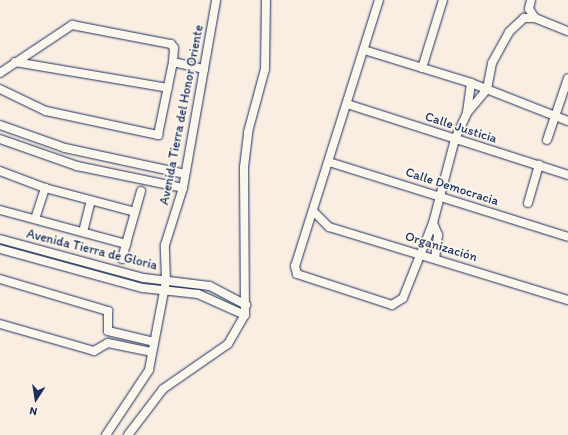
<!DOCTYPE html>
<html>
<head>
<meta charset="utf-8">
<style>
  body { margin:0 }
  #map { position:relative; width:568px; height:435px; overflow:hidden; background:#faeee3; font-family:Itim,sans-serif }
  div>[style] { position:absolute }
  .roads { filter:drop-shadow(0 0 1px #1b2f5e) drop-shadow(0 0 1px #1b2f5e) }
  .street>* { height:8px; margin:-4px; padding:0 4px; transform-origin:4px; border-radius:4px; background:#fbf7ec }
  span { translate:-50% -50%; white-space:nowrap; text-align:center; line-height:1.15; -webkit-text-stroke:3.5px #fbf7ec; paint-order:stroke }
  .street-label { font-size:13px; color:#1b2f5e }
  .north { position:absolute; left:16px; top:379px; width:40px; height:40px; -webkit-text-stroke:3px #fbf7ec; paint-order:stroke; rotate:192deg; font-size:11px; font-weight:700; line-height:16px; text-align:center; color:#1b2f5e }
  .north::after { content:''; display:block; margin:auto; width:14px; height:18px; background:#1b2f5e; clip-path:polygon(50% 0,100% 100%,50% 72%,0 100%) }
</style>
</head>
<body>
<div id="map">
  <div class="roads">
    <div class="street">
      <div style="left:379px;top:0;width:279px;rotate:107.5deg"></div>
      <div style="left:295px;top:266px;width:8px;rotate:76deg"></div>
      <div style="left:297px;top:274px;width:100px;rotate:18.1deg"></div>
      <div style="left:392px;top:305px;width:13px;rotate:-32deg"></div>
      <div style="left:403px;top:298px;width:81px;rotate:-68.2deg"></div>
      <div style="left:433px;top:223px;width:87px;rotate:-75.3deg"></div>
      <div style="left:455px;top:139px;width:29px;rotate:-65deg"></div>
      <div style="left:467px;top:113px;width:31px;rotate:-50deg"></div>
      <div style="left:487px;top:89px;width:26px;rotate:-79deg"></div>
      <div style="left:492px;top:63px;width:35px;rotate:-61deg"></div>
      <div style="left:509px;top:32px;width:21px;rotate:-43deg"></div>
      <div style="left:524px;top:18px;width:11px"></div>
      <div style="left:531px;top:0;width:9px;rotate:103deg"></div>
      <div style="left:529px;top:9px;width:11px;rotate:56deg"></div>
      <div style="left:535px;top:18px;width:35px;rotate:22deg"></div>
      <div style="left:364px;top:50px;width:112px;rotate:17.1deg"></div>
      <div style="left:471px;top:83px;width:104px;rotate:21.4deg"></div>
      <div style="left:15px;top:62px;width:155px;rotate:9.6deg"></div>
      <div style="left:422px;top:68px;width:71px;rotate:-72.8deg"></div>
      <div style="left:0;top:73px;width:87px;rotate:-33.7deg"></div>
      <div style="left:72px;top:25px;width:101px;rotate:10.9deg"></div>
      <div style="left:171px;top:44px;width:5px;rotate:53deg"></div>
      <div style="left:174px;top:48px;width:14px;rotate:94deg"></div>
      <div style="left:173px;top:62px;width:32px;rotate:13deg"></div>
      <div style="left:0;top:89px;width:51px;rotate:25.6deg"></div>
      <div style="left:46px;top:111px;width:115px;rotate:12.1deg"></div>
      <div style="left:158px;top:135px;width:75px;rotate:-78.4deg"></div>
      <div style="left:347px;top:104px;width:232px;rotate:17.8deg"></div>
      <div style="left:467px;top:112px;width:29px;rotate:-82deg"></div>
      <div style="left:0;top:125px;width:69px;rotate:19.5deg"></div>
      <div style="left:65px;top:148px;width:123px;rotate:12.2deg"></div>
      <div style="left:0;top:139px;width:82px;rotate:19.3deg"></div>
      <div style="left:77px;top:166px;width:108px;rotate:11.7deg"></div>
      <div style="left:547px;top:140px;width:65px;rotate:-71.3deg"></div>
      <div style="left:329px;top:162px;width:250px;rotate:17.4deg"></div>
      <div style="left:0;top:171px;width:48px;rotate:20.7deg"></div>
      <div style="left:45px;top:188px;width:93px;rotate:14.9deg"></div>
      <div style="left:528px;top:203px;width:40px;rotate:-74deg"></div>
      <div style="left:0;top:210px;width:131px;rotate:15.1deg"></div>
      <div style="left:126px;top:244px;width:55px;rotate:-74.2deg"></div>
      <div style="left:313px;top:211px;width:23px;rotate:45deg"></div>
      <div style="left:329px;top:227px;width:250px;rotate:17deg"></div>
      <div style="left:35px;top:219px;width:33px;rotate:-72deg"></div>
      <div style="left:433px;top:223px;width:13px;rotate:67deg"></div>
      <div style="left:438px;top:235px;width:23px;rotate:97deg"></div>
      <div style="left:83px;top:232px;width:32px;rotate:-76deg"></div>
      <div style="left:0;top:239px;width:149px;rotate:15.2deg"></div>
      <div style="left:144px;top:278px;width:66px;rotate:6.9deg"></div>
      <div style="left:210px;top:286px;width:41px;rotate:27.8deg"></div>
      <div style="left:0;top:249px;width:148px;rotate:15.3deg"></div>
      <div style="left:143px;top:288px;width:55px;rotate:6.2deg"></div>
      <div style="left:198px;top:294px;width:51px;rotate:24.1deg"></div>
      <div style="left:122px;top:259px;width:16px;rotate:-75deg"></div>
      <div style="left:0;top:279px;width:113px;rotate:16.5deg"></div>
      <div style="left:108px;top:311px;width:20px;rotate:90deg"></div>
      <div style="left:108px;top:331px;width:47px;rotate:13.4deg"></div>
      <div style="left:0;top:324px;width:98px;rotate:16deg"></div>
      <div style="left:94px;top:351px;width:16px;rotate:-30deg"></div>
      <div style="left:108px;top:343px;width:45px;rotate:11.6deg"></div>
      <div style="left:106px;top:435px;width:78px;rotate:-56.5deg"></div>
      <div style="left:149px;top:370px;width:91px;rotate:-79.2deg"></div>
      <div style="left:166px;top:281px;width:36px;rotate:-92deg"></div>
      <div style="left:165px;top:245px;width:60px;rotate:-72.5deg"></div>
      <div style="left:183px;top:188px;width:191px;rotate:-80deg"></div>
      <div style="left:128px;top:435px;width:58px;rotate:-52.7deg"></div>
      <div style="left:163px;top:389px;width:79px;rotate:-34.7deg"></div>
      <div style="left:228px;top:344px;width:34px;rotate:-60deg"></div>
      <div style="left:245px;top:315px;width:148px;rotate:-90.4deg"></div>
      <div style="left:244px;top:167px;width:35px;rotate:-83deg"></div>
      <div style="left:248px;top:132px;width:65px;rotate:-74.9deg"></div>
      <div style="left:265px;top:69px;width:69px;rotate:-89.2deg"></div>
    </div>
  </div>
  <div class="street-label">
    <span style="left:182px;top:115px;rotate:-79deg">Avenida Tierra del Honor Oriente</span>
    <span style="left:461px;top:128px;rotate:18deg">Calle Justicia</span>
    <span style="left:452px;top:187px;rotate:18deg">Calle Democracia</span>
    <span style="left:441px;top:247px;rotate:17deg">Organización</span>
    <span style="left:92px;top:250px;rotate:14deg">Avenida Tierra de Gloria</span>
  </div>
  <div class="north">N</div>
</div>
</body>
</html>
